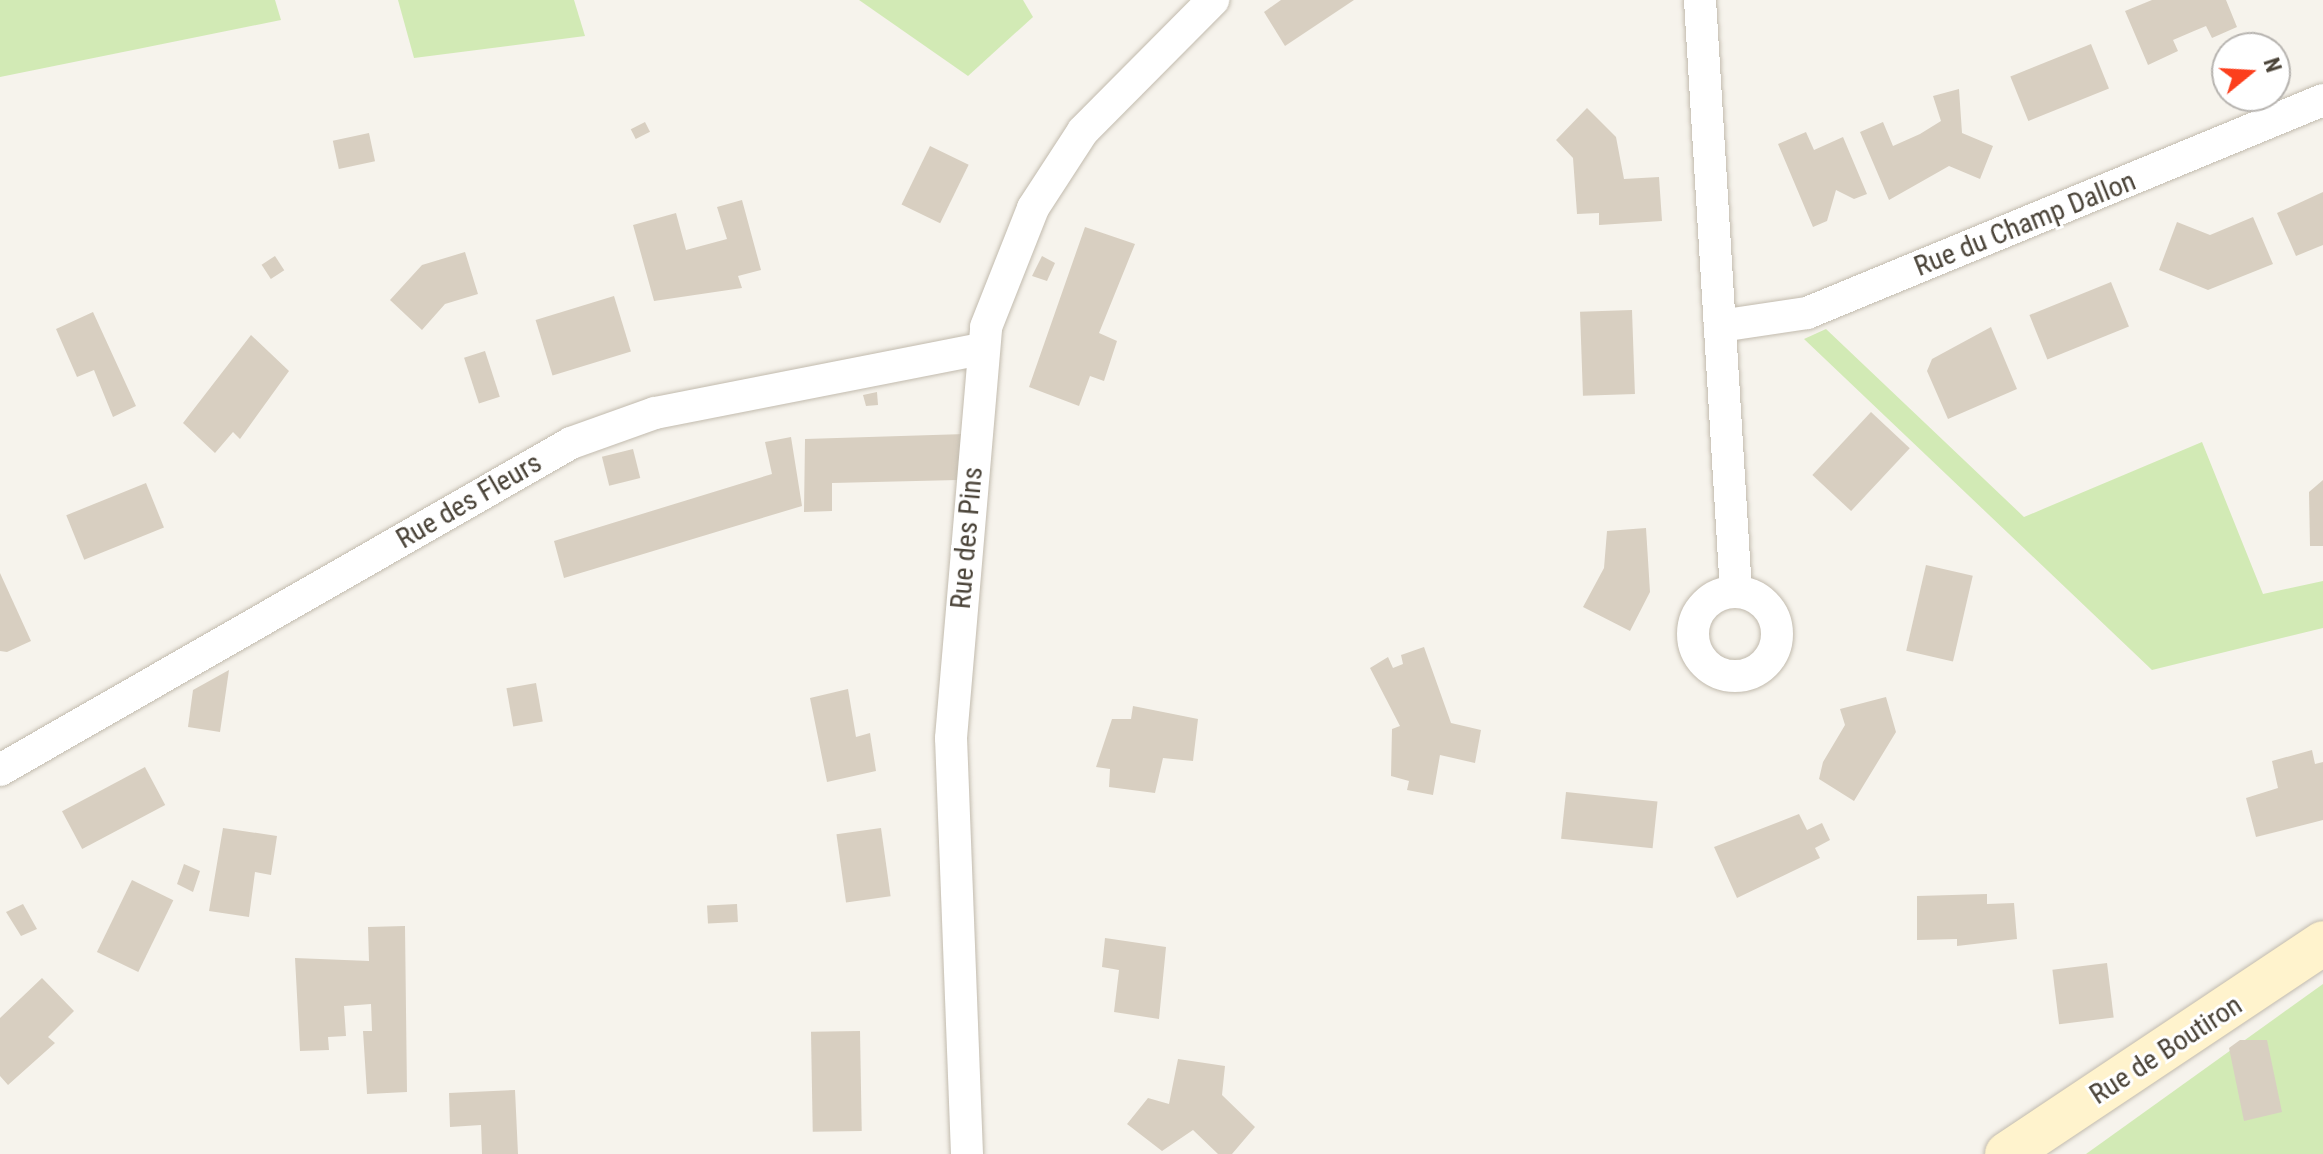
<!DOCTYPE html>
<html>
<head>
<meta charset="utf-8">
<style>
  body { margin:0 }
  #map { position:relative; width:2323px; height:1154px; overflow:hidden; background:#f6f3ec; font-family:"Roboto Condensed",sans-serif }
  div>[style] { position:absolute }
  .green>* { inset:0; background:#d2eab5 }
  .building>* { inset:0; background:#d8cfc1; transform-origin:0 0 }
  .roads { filter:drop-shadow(0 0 2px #c2bbae) drop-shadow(0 0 2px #c2bbae) }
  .street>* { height:32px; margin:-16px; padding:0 16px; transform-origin:16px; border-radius:16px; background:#fff }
  .street>.ring { margin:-16px; padding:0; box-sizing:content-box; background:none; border:32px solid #fff; border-radius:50% }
  .secondary>* { height:44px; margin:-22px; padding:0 22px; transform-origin:22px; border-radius:22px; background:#fff3cd }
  span { translate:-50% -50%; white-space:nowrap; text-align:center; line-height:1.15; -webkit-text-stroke:6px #fff; paint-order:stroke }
  .street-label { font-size:28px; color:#4b4439 }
  .north { position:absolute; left:2211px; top:32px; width:80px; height:80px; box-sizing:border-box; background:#fff; border:2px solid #b7b4b0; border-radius:50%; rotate:72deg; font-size:22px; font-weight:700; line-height:32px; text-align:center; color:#4b4439 }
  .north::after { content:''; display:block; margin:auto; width:28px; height:36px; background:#fc3f1d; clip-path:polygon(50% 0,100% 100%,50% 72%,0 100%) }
</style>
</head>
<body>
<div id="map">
  <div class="green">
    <div style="clip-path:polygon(0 0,275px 0,281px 20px,0 77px)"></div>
    <div style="clip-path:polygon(398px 0,574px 0,585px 36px,414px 58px)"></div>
    <div style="clip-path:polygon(859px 0,1023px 0,1033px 17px,968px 76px)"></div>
    <div style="clip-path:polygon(1826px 329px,2024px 517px,2202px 442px,2263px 594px,2323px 581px,2323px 628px,2152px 670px,1804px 339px)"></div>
    <div style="clip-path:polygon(2323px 984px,2323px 1154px,2086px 1154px)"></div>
  </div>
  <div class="building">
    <div style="clip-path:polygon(1281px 0,1354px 0,1285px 46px,1264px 12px)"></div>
    <div style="clip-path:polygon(2152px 0,2226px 0,2237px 27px,2212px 38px,2206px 26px,2194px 31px,2173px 40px,2178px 51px,2148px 65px,2125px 11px)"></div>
    <div style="left:2091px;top:44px;width:48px;height:87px;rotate:68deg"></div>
    <div style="clip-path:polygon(1959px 89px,1962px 133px,1993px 146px,1980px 179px,1949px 166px,1889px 200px,1860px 132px,1883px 122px,1893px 146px,1920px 134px,1941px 121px,1933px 96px)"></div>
    <div style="clip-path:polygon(1587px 108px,1616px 137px,1624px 179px,1659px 177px,1662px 221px,1599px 225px,1599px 213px,1577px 214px,1573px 158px,1556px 140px)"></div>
    <div style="left:645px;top:122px;width:11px;height:16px;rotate:63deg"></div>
    <div style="clip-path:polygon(1806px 132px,1814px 150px,1843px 137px,1867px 194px,1854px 199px,1836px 190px,1827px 221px,1813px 227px,1778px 144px)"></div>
    <div style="left:369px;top:133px;width:29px;height:37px;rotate:78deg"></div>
    <div style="left:930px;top:146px;width:43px;height:65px;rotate:26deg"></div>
    <div style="clip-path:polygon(2323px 192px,2323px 245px,2296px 256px,2277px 213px)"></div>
    <div style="clip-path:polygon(742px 200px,761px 270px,738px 276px,742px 288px,654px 301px,633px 225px,676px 213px,686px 250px,727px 239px,717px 207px)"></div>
    <div style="clip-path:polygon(2253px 217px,2273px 264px,2208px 290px,2159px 270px,2177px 222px,2210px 235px)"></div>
    <div style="clip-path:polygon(1085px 227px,1135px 244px,1099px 333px,1117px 341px,1104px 381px,1090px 376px,1079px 406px,1029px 387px)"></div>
    <div style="clip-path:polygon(465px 252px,478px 294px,445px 304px,422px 330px,390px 300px,422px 265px)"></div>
    <div style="left:275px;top:256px;width:17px;height:16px;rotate:57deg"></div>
    <div style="clip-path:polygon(1042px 256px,1055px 263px,1047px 281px,1032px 276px)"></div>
    <div style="left:2111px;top:282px;width:48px;height:88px;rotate:68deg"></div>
    <div style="left:614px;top:296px;width:58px;height:82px;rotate:73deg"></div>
    <div style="left:1632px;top:310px;width:84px;height:52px;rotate:88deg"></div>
    <div style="clip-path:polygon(93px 312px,136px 406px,113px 417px,94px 370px,77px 377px,56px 329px)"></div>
    <div style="clip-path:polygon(1991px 327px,2017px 389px,1948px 419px,1927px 371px,1932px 359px)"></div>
    <div style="clip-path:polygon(251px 335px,289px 371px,240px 439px,233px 432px,215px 453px,183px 423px)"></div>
    <div style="left:485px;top:351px;width:48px;height:22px;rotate:72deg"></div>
    <div style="clip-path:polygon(877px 392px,878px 405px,866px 406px,863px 395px)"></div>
    <div style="left:1871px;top:412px;width:53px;height:86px;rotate:43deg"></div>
    <div style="clip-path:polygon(965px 434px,958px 480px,832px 483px,832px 511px,804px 512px,805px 439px)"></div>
    <div style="clip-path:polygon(791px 437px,802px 506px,564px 578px,554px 541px,772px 474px,765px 442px)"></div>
    <div style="left:633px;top:449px;width:30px;height:32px;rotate:76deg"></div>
    <div style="clip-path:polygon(2323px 480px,2323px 546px,2310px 546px,2309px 492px)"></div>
    <div style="left:146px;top:483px;width:48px;height:86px;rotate:68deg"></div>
    <div style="clip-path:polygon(1646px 528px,1650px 592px,1630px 631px,1583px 607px,1604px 568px,1607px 531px)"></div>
    <div style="left:1926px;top:565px;width:48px;height:88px;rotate:13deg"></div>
    <div style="clip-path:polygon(0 573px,31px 641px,7px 652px,0 651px)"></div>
    <div style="clip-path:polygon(1424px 647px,1451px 723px,1481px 730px,1475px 763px,1440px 755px,1433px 795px,1407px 790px,1409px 781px,1391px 776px,1392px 729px,1400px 726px,1370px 668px,1388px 657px,1393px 668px,1403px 664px,1401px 655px)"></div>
    <div style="clip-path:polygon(229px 670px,220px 732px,188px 727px,193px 690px)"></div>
    <div style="left:536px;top:683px;width:39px;height:30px;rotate:80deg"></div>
    <div style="clip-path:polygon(848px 689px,856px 737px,870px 733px,876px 771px,827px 782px,810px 698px)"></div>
    <div style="clip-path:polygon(1886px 697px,1896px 732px,1854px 801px,1819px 779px,1823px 762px,1845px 725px,1840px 709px)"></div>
    <div style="clip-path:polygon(1133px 706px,1198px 719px,1193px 761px,1163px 758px,1155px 793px,1109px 787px,1110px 769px,1096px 767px,1112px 719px,1131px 719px)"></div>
    <div style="clip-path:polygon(2312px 750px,2315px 764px,2323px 762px,2323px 820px,2256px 837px,2246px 798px,2278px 788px,2272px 761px)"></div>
    <div style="left:145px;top:767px;width:43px;height:94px;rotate:62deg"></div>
    <div style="left:1566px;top:792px;width:92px;height:47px;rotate:6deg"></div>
    <div style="clip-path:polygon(1799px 814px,1807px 830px,1822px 823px,1830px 840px,1815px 848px,1820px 858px,1737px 898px,1714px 847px)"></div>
    <div style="clip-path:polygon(223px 828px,277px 836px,271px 875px,255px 872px,249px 917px,209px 911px)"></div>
    <div style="left:881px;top:828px;width:69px;height:45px;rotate:82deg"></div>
    <div style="clip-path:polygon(184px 864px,200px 871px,193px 892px,177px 884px)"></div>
    <div style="left:132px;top:880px;width:46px;height:80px;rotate:26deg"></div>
    <div style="clip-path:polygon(1987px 894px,1987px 904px,2014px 903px,2017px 939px,1957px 946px,1957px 939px,1917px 940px,1917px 896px)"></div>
    <div style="clip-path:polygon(23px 904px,37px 929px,21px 936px,6px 912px)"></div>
    <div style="left:737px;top:904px;width:18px;height:30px;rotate:87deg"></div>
    <div style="clip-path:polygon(405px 926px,407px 1092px,367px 1094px,363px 1031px,372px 1031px,371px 1004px,344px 1006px,346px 1036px,328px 1037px,329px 1050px,300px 1051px,295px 958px,369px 961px,368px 927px)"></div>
    <div style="clip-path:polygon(1105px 938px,1166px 947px,1159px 1019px,1114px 1012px,1119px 970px,1102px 967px)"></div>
    <div style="left:2107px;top:963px;width:55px;height:55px;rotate:83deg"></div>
    <div style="clip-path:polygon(42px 978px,74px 1011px,48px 1037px,55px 1043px,8px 1085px,0 1076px,0 1018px)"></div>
    <div style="left:860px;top:1031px;width:100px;height:49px;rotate:89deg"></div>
    <div style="clip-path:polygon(2240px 1040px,2267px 1040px,2282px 1112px,2244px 1121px,2229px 1048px)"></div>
    <div style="clip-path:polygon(1178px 1059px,1225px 1066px,1222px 1095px,1255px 1127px,1232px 1154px,1218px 1154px,1193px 1130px,1162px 1151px,1127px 1124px,1148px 1098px,1169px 1104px)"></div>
    <div style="clip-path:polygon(515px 1090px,518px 1154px,482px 1154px,481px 1125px,450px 1127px,449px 1093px)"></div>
  </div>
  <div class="roads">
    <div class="street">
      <div style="left:1700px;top:0;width:593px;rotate:86.52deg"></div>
      <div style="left:1720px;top:326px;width:88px;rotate:-8.5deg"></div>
      <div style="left:1807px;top:313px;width:558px;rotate:-22.43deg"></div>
      <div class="ring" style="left:1693px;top:592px;width:52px;height:52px"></div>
      <div style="left:0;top:770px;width:658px;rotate:-29.8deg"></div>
      <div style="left:571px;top:443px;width:89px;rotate:-19.7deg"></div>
      <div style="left:655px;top:413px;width:333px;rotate:-11.1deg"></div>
      <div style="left:967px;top:1154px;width:416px;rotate:-92.2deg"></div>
      <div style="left:951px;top:738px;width:412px;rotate:-85.1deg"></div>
      <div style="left:986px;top:327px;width:128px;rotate:-68.4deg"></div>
      <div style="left:1033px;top:208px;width:92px;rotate:-57deg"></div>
      <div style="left:1083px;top:131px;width:185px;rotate:-45.2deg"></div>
    </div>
    <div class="secondary">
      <div style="left:2007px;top:1154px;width:380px;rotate:-33.7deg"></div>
    </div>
  </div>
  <div class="street-label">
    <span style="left:2025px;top:224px;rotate:-22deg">Rue du Champ Dallon</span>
    <span style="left:469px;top:501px;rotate:-30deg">Rue des Fleurs</span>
    <span style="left:967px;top:538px;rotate:-85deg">Rue des Pins</span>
    <span style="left:2166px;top:1050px;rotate:-33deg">Rue de Boutiron</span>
  </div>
  <div class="north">N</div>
</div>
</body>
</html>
